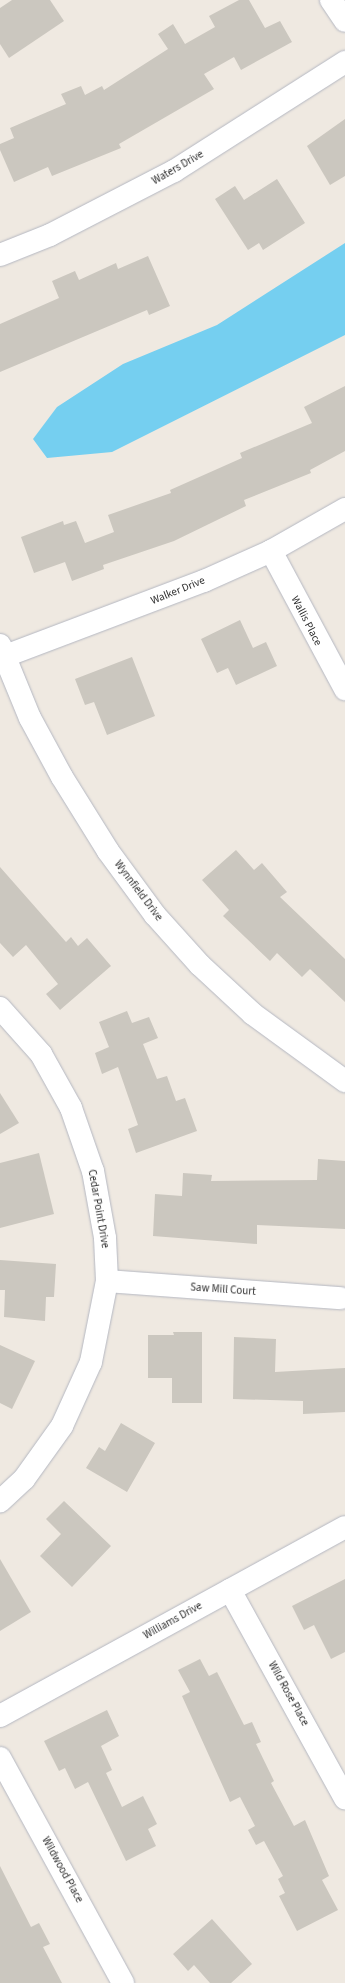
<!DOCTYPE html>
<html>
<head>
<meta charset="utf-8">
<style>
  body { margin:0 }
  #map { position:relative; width:345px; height:1983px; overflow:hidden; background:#efe9e1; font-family:"Source Sans 3",sans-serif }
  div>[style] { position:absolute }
  .water>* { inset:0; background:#75cff0 }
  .building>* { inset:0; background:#cbc7bf }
  .roads { filter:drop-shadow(0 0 1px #b4b7c1) drop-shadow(0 0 1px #b4b7c1) }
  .minor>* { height:22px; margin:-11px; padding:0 11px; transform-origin:11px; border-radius:11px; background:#fff }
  span { translate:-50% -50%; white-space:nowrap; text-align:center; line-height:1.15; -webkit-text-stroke:4px #fff; paint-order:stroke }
  .street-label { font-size:11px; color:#2e2e2e }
</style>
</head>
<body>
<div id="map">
  <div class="water">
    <div style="clip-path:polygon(345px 243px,345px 335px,112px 452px,47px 458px,33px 439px,57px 407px,123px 364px,217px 325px)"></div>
  </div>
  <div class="building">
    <div style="clip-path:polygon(12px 0,50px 0,64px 21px,9px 58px,0 44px,0 8px)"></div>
    <div style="clip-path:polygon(239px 0,249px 0,265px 28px,280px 21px,292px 42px,241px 70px,234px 57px,204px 74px,214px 89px,119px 144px,121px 148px,52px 176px,48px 167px,14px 182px,0 150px,0 144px,14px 138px,10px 128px,66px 104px,61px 94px,81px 86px,85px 95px,102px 86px,104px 90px,168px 49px,158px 34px,173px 24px,185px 44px,215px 27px,209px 16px)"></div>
    <div style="clip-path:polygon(345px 119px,345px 176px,330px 185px,307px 146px)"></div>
    <div style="clip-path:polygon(277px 179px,305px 223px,263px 250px,259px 243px,248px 250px,215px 199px,235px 186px,244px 200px)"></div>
    <div style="clip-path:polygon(148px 256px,170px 306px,149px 315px,147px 310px,0 372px,0 324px,59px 298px,52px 281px,75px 271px,79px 280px,116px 263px,118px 269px)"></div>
    <div style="clip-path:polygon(345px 386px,345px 451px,310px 470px,311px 473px,244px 500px,246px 506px,174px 541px,103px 565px,104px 569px,72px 581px,65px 562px,34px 573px,21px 537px,63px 521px,64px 525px,76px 521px,85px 543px,114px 532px,108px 515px,171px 493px,170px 490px,242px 458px,240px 453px,312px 423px,304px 407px)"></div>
    <div style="clip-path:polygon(240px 620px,253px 648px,266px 642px,277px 666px,236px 685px,228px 668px,217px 673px,201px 639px)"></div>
    <div style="clip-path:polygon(132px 657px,155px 716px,107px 735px,94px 702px,85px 705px,75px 679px)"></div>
    <div style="clip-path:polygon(236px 850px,254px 870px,262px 863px,287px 892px,280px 897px,345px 959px,345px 1002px,310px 969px,302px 977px,277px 953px,270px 961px,223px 916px,229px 910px,202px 880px)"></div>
    <div style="clip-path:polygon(0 867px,66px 942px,71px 937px,78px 946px,87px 938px,111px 966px,60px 1010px,46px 994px,58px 984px,26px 945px,13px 957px,0 943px)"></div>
    <div style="clip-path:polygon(127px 1011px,132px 1023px,149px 1017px,158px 1038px,143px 1044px,157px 1079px,167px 1076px,176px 1101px,185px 1098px,197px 1131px,136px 1153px,128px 1129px,138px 1125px,118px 1067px,102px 1074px,95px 1053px,109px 1047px,99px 1022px)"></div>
    <div style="clip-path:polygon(0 1093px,19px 1123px,0 1134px)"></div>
    <div style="clip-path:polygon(39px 1153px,54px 1214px,0 1228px,0 1163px)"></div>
    <div style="clip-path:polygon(318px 1159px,345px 1161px,345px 1229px,257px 1225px,257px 1244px,153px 1236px,155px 1194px,182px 1196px,183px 1173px,212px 1175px,211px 1181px,317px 1180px)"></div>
    <div style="clip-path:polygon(0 1260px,56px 1264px,54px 1297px,46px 1297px,45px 1321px,4px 1317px,5px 1290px,0 1290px)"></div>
    <div style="clip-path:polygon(173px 1332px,202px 1332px,202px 1403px,172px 1403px,172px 1378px,148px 1378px,148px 1335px,174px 1335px)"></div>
    <div style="clip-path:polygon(234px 1337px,276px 1339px,275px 1372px,345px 1368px,345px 1412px,303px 1414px,303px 1401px,233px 1399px)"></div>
    <div style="clip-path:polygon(0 1345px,35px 1361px,12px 1409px,0 1403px)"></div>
    <div style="clip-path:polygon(121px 1423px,155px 1443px,127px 1492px,86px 1468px,99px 1447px,105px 1451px)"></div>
    <div style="clip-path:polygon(64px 1501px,111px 1546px,72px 1587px,40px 1556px,61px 1534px,46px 1519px)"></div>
    <div style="clip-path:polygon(0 1559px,31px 1612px,0 1631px)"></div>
    <div style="clip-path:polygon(345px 1579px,345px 1652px,331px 1659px,314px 1625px,304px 1630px,292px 1606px)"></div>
    <div style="clip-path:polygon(200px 1659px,209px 1676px,217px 1672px,244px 1725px,252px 1722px,261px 1742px,256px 1744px,274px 1781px,271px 1783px,294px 1826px,305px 1820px,329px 1876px,322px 1880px,338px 1910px,297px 1931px,279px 1896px,285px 1893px,278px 1879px,283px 1876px,264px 1841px,256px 1845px,248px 1830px,255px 1826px,240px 1797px,230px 1802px,182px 1696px,190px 1692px,178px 1670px)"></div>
    <div style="clip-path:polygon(107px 1710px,119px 1736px,101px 1746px,112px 1770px,106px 1773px,122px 1807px,143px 1796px,157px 1824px,148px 1829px,156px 1846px,126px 1861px,88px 1782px,75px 1789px,65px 1768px,59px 1771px,44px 1741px)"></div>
    <div style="clip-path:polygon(0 1866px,31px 1927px,39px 1923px,50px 1944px,43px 1947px,62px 1983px,0 1983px)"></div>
    <div style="clip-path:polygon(212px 1919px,252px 1964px,231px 1983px,210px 1983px,194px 1965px,188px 1971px,173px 1954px)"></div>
  </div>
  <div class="roads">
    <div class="minor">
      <div style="left:331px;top:0;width:25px;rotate:56deg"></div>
      <div style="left:0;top:255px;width:54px;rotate:-21.8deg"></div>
      <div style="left:50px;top:235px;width:140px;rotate:-27.3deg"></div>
      <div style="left:174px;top:171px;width:203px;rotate:-32.5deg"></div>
      <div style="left:271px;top:551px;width:157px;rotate:61.8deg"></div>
      <div style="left:0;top:645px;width:79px;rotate:67.7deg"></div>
      <div style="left:30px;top:718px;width:67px;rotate:61.5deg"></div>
      <div style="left:62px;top:777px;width:87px;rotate:58.1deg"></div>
      <div style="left:108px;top:851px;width:79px;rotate:53.7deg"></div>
      <div style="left:155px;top:915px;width:67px;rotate:48deg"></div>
      <div style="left:200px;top:965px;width:72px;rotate:42.8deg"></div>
      <div style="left:253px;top:1014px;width:114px;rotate:36.1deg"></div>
      <div style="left:0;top:658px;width:218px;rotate:-20.7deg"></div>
      <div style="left:204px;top:581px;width:73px;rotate:-24.1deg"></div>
      <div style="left:271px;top:551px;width:85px;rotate:-29.6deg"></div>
      <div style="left:0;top:1008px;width:62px;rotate:48.3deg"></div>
      <div style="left:41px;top:1054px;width:62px;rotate:60.9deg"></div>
      <div style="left:71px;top:1108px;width:67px;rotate:70.8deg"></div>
      <div style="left:93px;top:1171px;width:68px;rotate:79.8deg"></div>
      <div style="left:105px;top:1238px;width:43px;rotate:87.3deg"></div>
      <div style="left:107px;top:1281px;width:83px;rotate:101.2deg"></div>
      <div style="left:91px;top:1362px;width:70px;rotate:114.4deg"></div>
      <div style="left:62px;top:1426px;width:65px;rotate:125.6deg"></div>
      <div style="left:24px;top:1479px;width:33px;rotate:137deg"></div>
      <div style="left:107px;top:1281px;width:234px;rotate:4.2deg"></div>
      <div style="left:230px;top:1590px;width:238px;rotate:61.1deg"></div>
      <div style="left:0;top:1716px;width:393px;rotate:-28.7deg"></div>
      <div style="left:0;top:1758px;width:256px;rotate:61.3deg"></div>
    </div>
  </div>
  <div class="street-label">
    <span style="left:178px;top:168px;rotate:-30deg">Waters Drive</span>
    <span style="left:178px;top:591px;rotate:-22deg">Walker Drive</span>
    <span style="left:306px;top:621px;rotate:63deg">Wallis Place</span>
    <span style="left:138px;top:891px;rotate:53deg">Wynnfield Drive</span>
    <span style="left:98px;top:1209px;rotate:80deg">Cedar Point Drive</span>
    <span style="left:223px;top:1290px;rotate:4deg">Saw Mill Court</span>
    <span style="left:173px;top:1621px;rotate:-29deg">Williams Drive</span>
    <span style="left:288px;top:1694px;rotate:61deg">Wild Rose Place</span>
    <span style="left:62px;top:1870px;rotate:61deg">Wildwood Place</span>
  </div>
</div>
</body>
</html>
